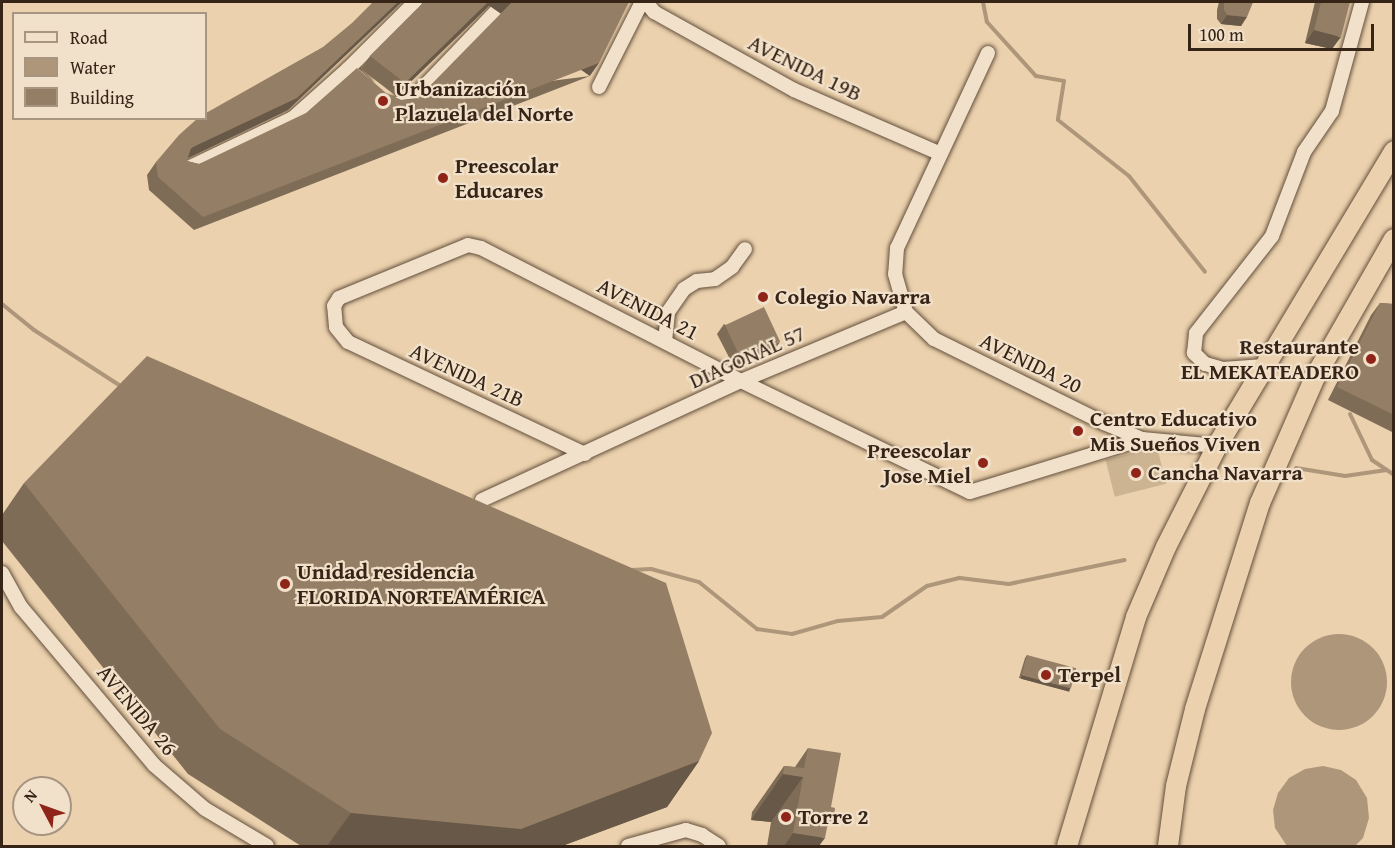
<!DOCTYPE html>
<html>
<head>
<meta charset="utf-8">
<style>
  body { margin:0 }
  #map { position:relative; width:1395px; height:848px; overflow:hidden; background:#ebd1ad; font-family:"Gentium Book Plus",serif }
  div>[style] { position:absolute }
  .green>* { inset:0; background:#ccb493; transform-origin:0 0 }
  .water>* { inset:0; background:#ad967a }
  .round { border-radius:50% }
  .stream>* { height:4px; margin:-2px; padding:0 2px; transform-origin:2px; border-radius:2px; background:#ad967a }
  .roads { filter:drop-shadow(0 0 2px #634f3c) drop-shadow(0 0 2px #634f3c) }
  .minor>* { height:14px; margin:-7px; padding:0 7px; transform-origin:7px; border-radius:7px; background:#f2e1ca }
  .highway>* { height:20px; margin:-10px; padding:0 10px; transform-origin:10px; border-radius:10px; background:#ebd1ad }
  .wall>* { inset:0; background:#7f6c57 }
  .shaded-wall>* { inset:0; background:#685847; transform-origin:0 0 }
  .building>* { inset:0; background:#947e65; transform-origin:0 0 }
  .dots>* { width:16px; height:16px; translate:-50% -50%; box-sizing:border-box; border:3px solid #f2e1ca; border-radius:50% }
  span { translate:-50% -50%; white-space:nowrap; text-align:center; line-height:1.15; -webkit-text-stroke:4.5px #f2e1ca; paint-order:stroke }
  .street-label { font-size:22px; color:#362416 }
  .poi-label { font-size:22px; color:#362416; font-weight:700 }
  .left { translate:0 -50%; text-align:left }
  .right { translate:-100% -50%; text-align:right }
  .frame { position:absolute; inset:0; border:3px solid #362416; pointer-events:none }
  .legend { position:absolute; left:12px; top:12px; width:195px; height:108px; box-sizing:border-box; background:#f2e1ca; border:2px solid #a79582; margin:0; padding:8px 10px; list-style:none; font-size:18px; color:#362416 }
  .legend li { display:flex; align-items:center; gap:12px; height:30px }
  .legend b { width:30px; border:2px solid #a79582 }
  .north { position:absolute; left:12px; top:776px; width:60px; height:60px; box-sizing:border-box; background:#f2e1ca; border:2px solid #a79582; border-radius:50%; rotate:311deg; font-size:16px; font-weight:700; line-height:24px; text-align:center; color:#362416 }
  .north::after { content:''; display:block; margin:auto; width:21px; height:27px; background:#8f2418; clip-path:polygon(50% 0,100% 100%,50% 72%,0 100%) }
  .scale { position:absolute; left:1188px; top:24px; width:186px; height:27px; box-sizing:border-box; border:3px solid #362416; border-top:0; padding-left:8px; font-size:18px; line-height:21px; white-space:nowrap; color:#362416; -webkit-text-stroke:4px #f2e1ca; paint-order:stroke }
</style>
</head>
<body>
<div id="map">
  <div class="green">
    <div style="left:1157px;top:447px;width:38px;height:53px;rotate:76deg"></div>
  </div>
  <div class="water">
    <div class="round" style="left:1291px;top:634px;width:96px;height:96px"></div>
    <div style="clip-path:polygon(1323px 766px,1341px 770px,1356px 780px,1367px 798px,1369px 818px,1363px 838px,1355px 846px,1287px 846px,1275px 828px,1273px 810px,1278px 793px,1289px 778px,1305px 769px)"></div>
  </div>
  <div class="stream">
    <div style="left:983px;top:2px;width:20px;rotate:79deg"></div>
    <div style="left:987px;top:22px;width:73px;rotate:47.8deg"></div>
    <div style="left:1036px;top:76px;width:28px;rotate:10deg"></div>
    <div style="left:1064px;top:81px;width:39px;rotate:99deg"></div>
    <div style="left:1058px;top:120px;width:90px;rotate:38.3deg"></div>
    <div style="left:1129px;top:176px;width:122px;rotate:51.6deg"></div>
    <div style="left:2px;top:304px;width:41px;rotate:39.1deg"></div>
    <div style="left:34px;top:330px;width:105px;rotate:32.9deg"></div>
    <div style="left:1350px;top:414px;width:51px;rotate:64.4deg"></div>
    <div style="left:1372px;top:460px;width:27px;rotate:34deg"></div>
    <div style="left:1296px;top:468px;width:50px;rotate:9.3deg"></div>
    <div style="left:1345px;top:476px;width:42px;rotate:-8.1deg"></div>
    <div style="left:631px;top:570px;width:20px;rotate:-3deg"></div>
    <div style="left:651px;top:569px;width:50px;rotate:15.2deg"></div>
    <div style="left:699px;top:582px;width:75px;rotate:39deg"></div>
    <div style="left:757px;top:629px;width:35px;rotate:8deg"></div>
    <div style="left:792px;top:634px;width:48px;rotate:-15.8deg"></div>
    <div style="left:838px;top:621px;width:44px;rotate:-5.2deg"></div>
    <div style="left:882px;top:617px;width:55px;rotate:-34.6deg"></div>
    <div style="left:927px;top:586px;width:34px;rotate:-14deg"></div>
    <div style="left:960px;top:578px;width:49px;rotate:7deg"></div>
    <div style="left:1009px;top:584px;width:118px;rotate:-11.7deg"></div>
  </div>
  <div class="roads">
    <div class="minor">
      <div style="left:646px;top:2px;width:13px;rotate:51deg"></div>
      <div style="left:654px;top:12px;width:160px;rotate:29.1deg"></div>
      <div style="left:794px;top:90px;width:160px;rotate:23.5deg"></div>
      <div style="left:988px;top:53px;width:215px;rotate:115deg"></div>
      <div style="left:897px;top:248px;width:26px;rotate:94deg"></div>
      <div style="left:895px;top:274px;width:40px;rotate:74deg"></div>
      <div style="left:906px;top:312px;width:39px;rotate:44deg"></div>
      <div style="left:934px;top:339px;width:190px;rotate:26.3deg"></div>
      <div style="left:1104px;top:423px;width:41px;rotate:22.8deg"></div>
      <div style="left:1142px;top:439px;width:75px;rotate:5.3deg"></div>
      <div style="left:348px;top:69px;width:95px;rotate:-45deg"></div>
      <div style="left:599px;top:87px;width:95px;rotate:-63.2deg"></div>
      <div style="left:394px;top:104px;width:12px;rotate:-5deg"></div>
      <div style="left:406px;top:103px;width:11px;rotate:-38deg"></div>
      <div style="left:415px;top:96px;width:130px;rotate:-46.2deg"></div>
      <div style="left:186px;top:169px;width:119px;rotate:-25.5deg"></div>
      <div style="left:293px;top:118px;width:74px;rotate:-41.7deg"></div>
      <div style="left:348px;top:69px;width:21px;rotate:41deg"></div>
      <div style="left:665px;top:341px;width:29px;rotate:-84deg"></div>
      <div style="left:668px;top:312px;width:28px;rotate:-55deg"></div>
      <div style="left:684px;top:289px;width:15px;rotate:-32deg"></div>
      <div style="left:697px;top:281px;width:18px;rotate:-6deg"></div>
      <div style="left:715px;top:279px;width:21px;rotate:-35deg"></div>
      <div style="left:732px;top:267px;width:22px;rotate:-54deg"></div>
      <div style="left:1264px;top:366px;width:41px;rotate:175.8deg"></div>
      <div style="left:1223px;top:369px;width:19px;rotate:-164deg"></div>
      <div style="left:1205px;top:364px;width:16px;rotate:-135deg"></div>
      <div style="left:1194px;top:353px;width:20px;rotate:-84deg"></div>
      <div style="left:1196px;top:333px;width:123px;rotate:-51.9deg"></div>
      <div style="left:1272px;top:236px;width:90px;rotate:-69.1deg"></div>
      <div style="left:1304px;top:152px;width:50px;rotate:-55.7deg"></div>
      <div style="left:1332px;top:111px;width:113px;rotate:-74.6deg"></div>
      <div style="left:585px;top:454px;width:262px;rotate:-154.7deg"></div>
      <div style="left:348px;top:342px;width:19px;rotate:-129deg"></div>
      <div style="left:336px;top:327px;width:21px;rotate:-95deg"></div>
      <div style="left:334px;top:306px;width:9px;rotate:-58deg"></div>
      <div style="left:339px;top:298px;width:139px;rotate:-22.3deg"></div>
      <div style="left:468px;top:245px;width:13px;rotate:13deg"></div>
      <div style="left:481px;top:248px;width:292px;rotate:27.1deg"></div>
      <div style="left:741px;top:381px;width:254px;rotate:25.9deg"></div>
      <div style="left:970px;top:492px;width:180px;rotate:-17.1deg"></div>
      <div style="left:482px;top:500px;width:285px;rotate:-24.7deg"></div>
      <div style="left:741px;top:381px;width:179px;rotate:-22.7deg"></div>
      <div style="left:2px;top:573px;width:39px;rotate:61deg"></div>
      <div style="left:21px;top:607px;width:207px;rotate:49.9deg"></div>
      <div style="left:154px;top:765px;width:67px;rotate:40.8deg"></div>
      <div style="left:205px;top:809px;width:72px;rotate:30.8deg"></div>
      <div style="left:628px;top:846px;width:60px;rotate:-15.4deg"></div>
      <div style="left:686px;top:830px;width:17px;rotate:17deg"></div>
      <div style="left:702px;top:835px;width:20px;rotate:33deg"></div>
    </div>
    <div class="highway">
      <div style="left:1067px;top:846px;width:239px;rotate:-73.2deg"></div>
      <div style="left:1136px;top:617px;width:76px;rotate:-66.8deg"></div>
      <div style="left:1166px;top:547px;width:113px;rotate:-63.2deg"></div>
      <div style="left:1217px;top:446px;width:344px;rotate:-59deg"></div>
      <div style="left:1168px;top:846px;width:61px;rotate:-82.4deg"></div>
      <div style="left:1176px;top:786px;width:79px;rotate:-76.1deg"></div>
      <div style="left:1195px;top:709px;width:216px;rotate:-72.5deg"></div>
      <div style="left:1260px;top:503px;width:137px;rotate:-66.4deg"></div>
      <div style="left:1315px;top:377px;width:159px;rotate:-60.2deg"></div>
    </div>
  </div>
  <div class="wall">
    <div style="clip-path:polygon(423px 2px,493px 2px,396px 96px,361px 69px,370px 56px,423px 3px)"></div>
    <div style="clip-path:polygon(1219px 2px,1253px 2px,1241px 26px,1221px 24px,1217px 19px,1217px 10px)"></div>
    <div style="clip-path:polygon(1315px 2px,1350px 2px,1332px 49px,1305px 43px)"></div>
    <div style="clip-path:polygon(590px 76px,194px 230px,149px 190px,147px 175px,156px 162px,288px 110px,188px 158px,187px 161px,199px 164px,386px 93px,401px 100px)"></div>
    <div style="clip-path:polygon(1380px 303px,1394px 304px,1394px 433px,1328px 400px,1371px 315px)"></div>
    <div style="clip-path:polygon(724px 324px,773px 351px,734px 367px,717px 334px)"></div>
    <div style="clip-path:polygon(24px 483px,699px 761px,667px 807px,562px 846px,301px 846px,188px 774px,2px 541px,2px 515px)"></div>
    <div style="clip-path:polygon(1027px 655px,1070px 688px,1068px 691px,1019px 678px,1025px 658px)"></div>
    <div style="clip-path:polygon(808px 748px,831px 807px,827px 826px,819px 846px,767px 846px,771px 822px,751px 820px,752px 812px,784px 766px,795px 767px)"></div>
  </div>
  <div class="shaded-wall">
    <div style="clip-path:polygon(398px 2px,402px 2px,288px 110px,182px 161px,191px 148px)"></div>
    <div style="clip-path:polygon(488px 2px,493px 2px,396px 96px,405px 83px)"></div>
    <div style="clip-path:polygon(1227px 15px,1247px 17px,1241px 26px,1221px 24px)"></div>
    <div style="clip-path:polygon(1314px 30px,1341px 37px,1332px 49px,1305px 43px)"></div>
    <div style="left:599px;top:63px;width:16px;height:425px;rotate:125deg"></div>
    <div style="clip-path:polygon(780px 342px,773px 351px,734px 367px,741px 358px)"></div>
    <div style="left:1022px;top:675px;width:50px;height:4px;rotate:15deg"></div>
    <div style="clip-path:polygon(699px 761px,667px 807px,562px 846px,327px 846px,351px 813px)"></div>
    <div style="clip-path:polygon(783px 774px,803px 777px,771px 822px,751px 820px)"></div>
    <div style="clip-path:polygon(829px 817px,834px 817px,820px 837px,825px 838px,819px 846px,784px 846px,793px 833px)"></div>
  </div>
  <div class="building">
    <div style="clip-path:polygon(373px 2px,398px 2px,297px 98px,191px 148px,187px 161px,199px 164px,306px 113px,357px 68px,386px 93px,401px 100px,417px 99px,512px 2px,629px 2px,599px 63px,203px 217px,158px 177px,156px 162px,179px 135px,198px 118px,206px 118px,206px 113px,323px 47px,352px 23px)"></div>
    <div style="clip-path:polygon(424px 2px,488px 2px,405px 83px,370px 56px)"></div>
    <div style="clip-path:polygon(1224px 2px,1253px 2px,1247px 17px,1227px 15px,1224px 10px)"></div>
    <div style="clip-path:polygon(1321px 2px,1350px 2px,1341px 37px,1314px 30px)"></div>
    <div style="clip-path:polygon(1380px 303px,1394px 304px,1394px 415px,1337px 387px)"></div>
    <div style="left:764px;top:307px;width:38px;height:43px;rotate:65deg"></div>
    <div style="clip-path:polygon(147px 356px,666px 583px,712px 733px,699px 761px,521px 829px,351px 813px,220px 729px,24px 483px)"></div>
    <div style="left:1027px;top:655px;width:51px;height:21px;rotate:15deg"></div>
    <div style="clip-path:polygon(808px 748px,841px 753px,831px 807px,835px 808px,834px 817px,829px 817px,825px 838px,793px 833px,803px 777px,783px 774px,784px 766px,804px 768px)"></div>
  </div>
  <div class="dots">
    <div style="left:383px;top:101px;background:#8f2418"></div>
    <div style="left:443px;top:178px;background:#8f2418"></div>
    <div style="left:763px;top:297px;background:#8f2418"></div>
    <div style="left:1371px;top:359px;background:#8f2418"></div>
    <div style="left:1078px;top:431px;background:#8f2418"></div>
    <div style="left:983px;top:463px;background:#8f2418"></div>
    <div style="left:1136px;top:473px;background:#8f2418"></div>
    <div style="left:285px;top:584px;background:#8f2418"></div>
    <div style="left:1046px;top:675px;background:#8f2418"></div>
    <div style="left:786px;top:817px;background:#8f2418"></div>
  </div>
  <div class="street-label">
    <span style="left:805px;top:68px;rotate:26deg">AVENIDA 19B</span>
    <span style="left:648px;top:309px;rotate:27deg">AVENIDA 21</span>
    <span style="left:747px;top:357px;rotate:-24deg">DIAGONAL 57</span>
    <span style="left:1031px;top:363px;rotate:26deg">AVENIDA 20</span>
    <span style="left:467px;top:375px;rotate:25deg">AVENIDA 21B</span>
    <span style="left:137px;top:710px;rotate:50deg">AVENIDA 26</span>
  </div>
  <div class="poi-label">
    <span class="left" style="left:395px;top:101px">Urbanización<br>Plazuela del Norte</span>
    <span class="left" style="left:455px;top:178px">Preescolar<br>Educares</span>
    <span class="left" style="left:775px;top:297px">Colegio Navarra</span>
    <span class="right" style="left:1359px;top:359px">Restaurante<br>EL MEKATEADERO</span>
    <span class="left" style="left:1090px;top:431px">Centro Educativo<br>Mis Sueños Viven</span>
    <span class="right" style="left:971px;top:463px">Preescolar<br>Jose Miel</span>
    <span class="left" style="left:1148px;top:473px">Cancha Navarra</span>
    <span class="left" style="left:297px;top:584px">Unidad residencia<br>FLORIDA NORTEAMÉRICA</span>
    <span class="left" style="left:1058px;top:675px">Terpel</span>
    <span class="left" style="left:798px;top:817px">Torre 2</span>
  </div>
  <div class="frame"></div>
  <ul class="legend">
  <li><b style="height:8px;background:#f2e1ca"></b>Road</li>
  <li><b style="height:16px;background:#ad967a"></b>Water</li>
  <li><b style="height:16px;background:#947e65"></b>Building</li>
  </ul>
  <div class="north">N</div>
  <div class="scale">100 m</div>
</div>
</body>
</html>
